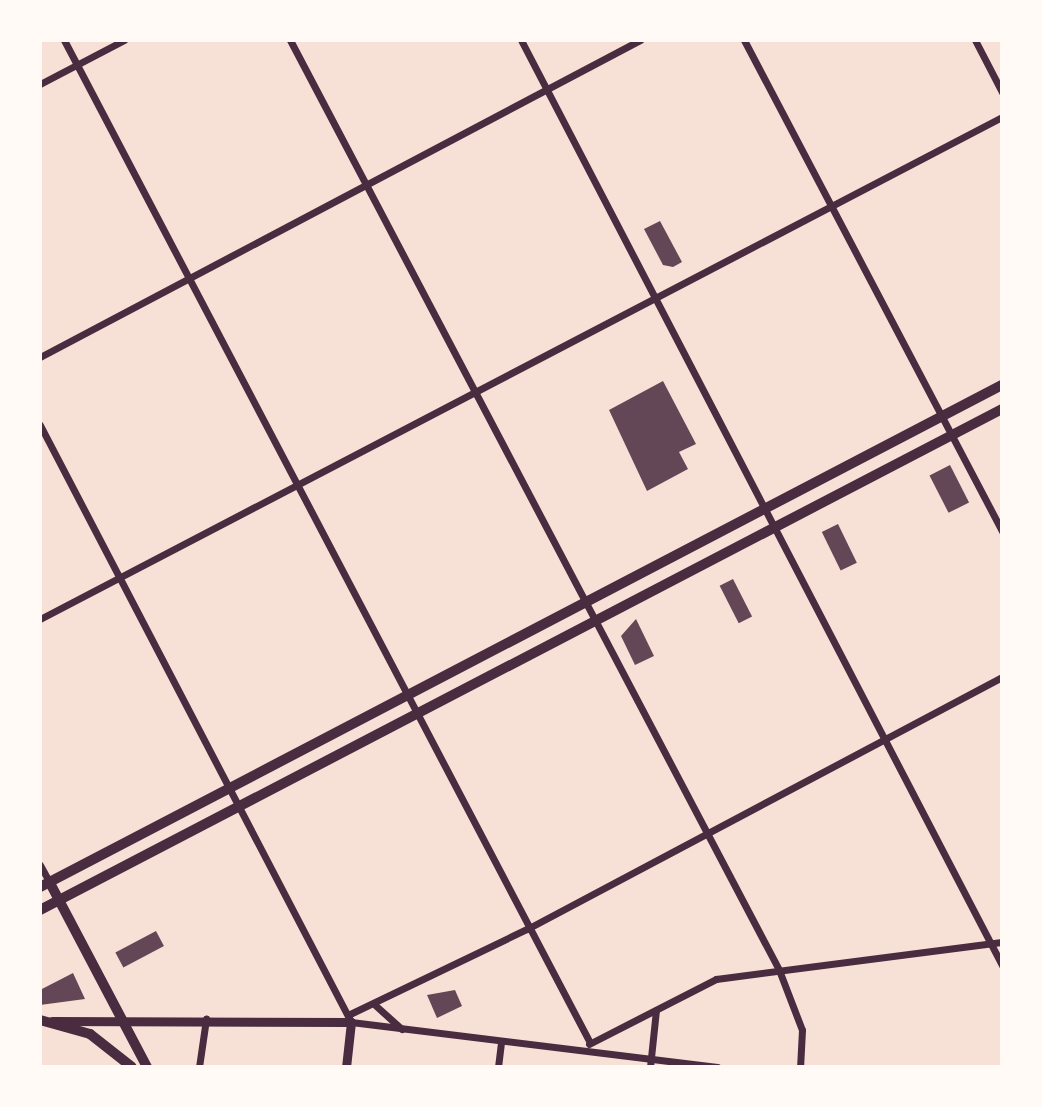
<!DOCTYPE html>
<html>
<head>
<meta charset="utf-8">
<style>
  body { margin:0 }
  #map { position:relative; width:1042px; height:1107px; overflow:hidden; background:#f7e1d7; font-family:"Asap Condensed",sans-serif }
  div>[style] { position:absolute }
  .building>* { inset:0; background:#644757; transform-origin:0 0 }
  .minor>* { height:7px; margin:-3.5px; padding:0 3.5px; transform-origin:3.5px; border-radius:3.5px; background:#4a2c40 }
  .tertiary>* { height:9px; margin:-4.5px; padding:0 4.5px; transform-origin:4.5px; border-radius:4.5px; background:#4a2c40 }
  .secondary>* { height:10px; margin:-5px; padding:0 5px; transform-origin:5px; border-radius:5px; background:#4a2c40 }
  span { translate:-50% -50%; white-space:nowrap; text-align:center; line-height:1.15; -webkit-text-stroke:8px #fffaf5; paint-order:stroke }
  .frame { position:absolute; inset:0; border:42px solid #fffaf5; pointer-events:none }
</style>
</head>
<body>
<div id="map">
  <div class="building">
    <div style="clip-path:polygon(660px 221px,682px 262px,673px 267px,663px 265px,644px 229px)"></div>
    <div style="clip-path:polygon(663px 381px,696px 444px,679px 452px,688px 469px,647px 491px,609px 410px)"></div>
    <div style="left:950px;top:465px;width:42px;height:23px;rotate:63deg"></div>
    <div style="left:838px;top:524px;width:43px;height:18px;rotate:64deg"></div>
    <div style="left:733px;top:579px;width:42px;height:15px;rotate:63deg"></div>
    <div style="clip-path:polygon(636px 619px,654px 656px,635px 665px,621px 636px)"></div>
    <div style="left:156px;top:931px;width:17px;height:46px;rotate:62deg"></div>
    <div style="clip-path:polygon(73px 973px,85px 999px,40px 1005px,40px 990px)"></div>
    <div style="clip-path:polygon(455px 990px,462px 1006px,437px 1018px,427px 995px)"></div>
  </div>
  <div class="minor">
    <div style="left:64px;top:40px;width:1130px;rotate:62.32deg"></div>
    <div style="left:290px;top:40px;width:1051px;rotate:62.26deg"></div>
    <div style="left:779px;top:970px;width:64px;rotate:69deg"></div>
    <div style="left:802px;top:1030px;width:37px;rotate:93deg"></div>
    <div style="left:521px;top:40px;width:1043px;rotate:62.53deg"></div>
    <div style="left:744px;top:40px;width:555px;rotate:62.28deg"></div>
    <div style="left:975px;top:40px;width:59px;rotate:62.6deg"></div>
    <div style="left:40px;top:84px;width:95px;rotate:-27.6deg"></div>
    <div style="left:40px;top:357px;width:679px;rotate:-27.85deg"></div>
    <div style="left:40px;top:425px;width:673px;rotate:62.48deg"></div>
    <div style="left:351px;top:1022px;width:369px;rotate:7deg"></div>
    <div style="left:40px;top:619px;width:1085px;rotate:-27.56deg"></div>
    <div style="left:40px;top:865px;width:21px;rotate:61deg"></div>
    <div style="left:375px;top:1005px;width:36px;rotate:42deg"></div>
    <div style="left:348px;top:1015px;width:199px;rotate:-25.7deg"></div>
    <div style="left:527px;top:929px;width:538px;rotate:-27.95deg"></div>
    <div style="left:589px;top:1044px;width:143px;rotate:-27.1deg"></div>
    <div style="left:716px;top:979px;width:288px;rotate:-7.4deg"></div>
    <div style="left:199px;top:1067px;width:49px;rotate:-81.7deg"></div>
    <div style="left:498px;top:1067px;width:25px;rotate:-83deg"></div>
    <div style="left:650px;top:1067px;width:57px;rotate:-84deg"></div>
  </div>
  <div class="tertiary">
    <div style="left:52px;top:1021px;width:299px;rotate:0.2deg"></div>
    <div style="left:351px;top:1022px;width:45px;rotate:96.3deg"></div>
  </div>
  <div class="secondary">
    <div style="left:50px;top:883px;width:208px;rotate:62.2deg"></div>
    <div style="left:40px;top:887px;width:1085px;rotate:-27.56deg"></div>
    <div style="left:40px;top:910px;width:1085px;rotate:-27.51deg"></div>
    <div style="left:40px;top:1020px;width:52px;rotate:15.6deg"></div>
    <div style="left:90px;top:1034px;width:53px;rotate:38.2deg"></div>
  </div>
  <div class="frame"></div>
</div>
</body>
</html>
